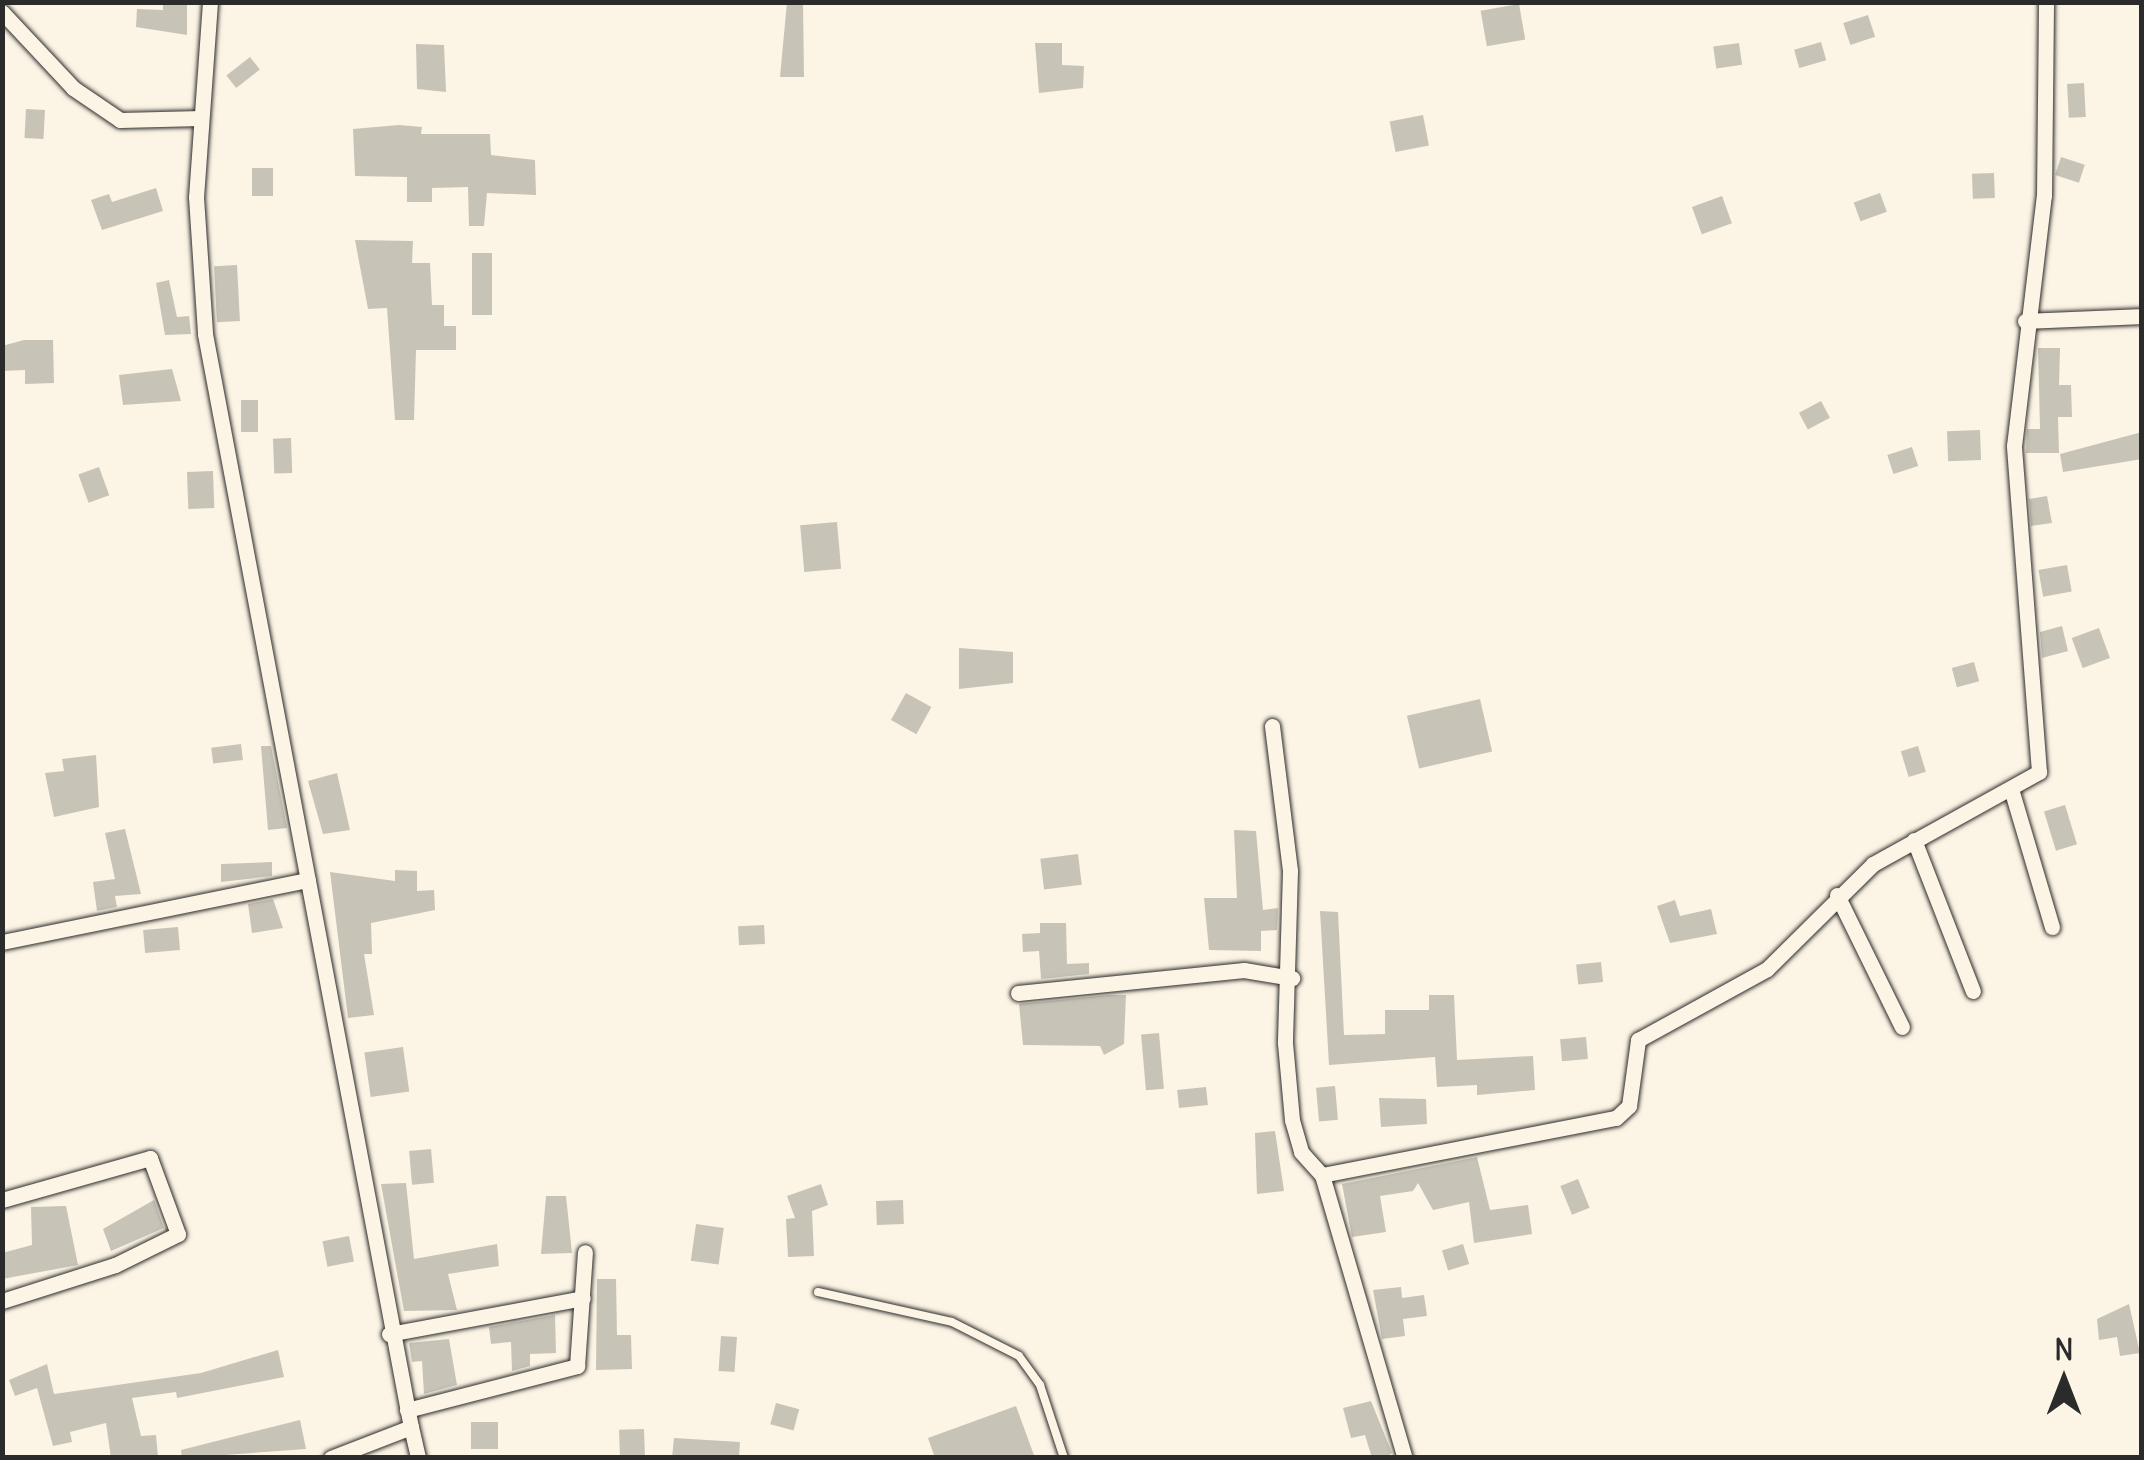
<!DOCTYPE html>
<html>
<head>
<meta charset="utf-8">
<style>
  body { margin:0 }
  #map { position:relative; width:2144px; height:1460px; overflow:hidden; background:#fcf5e5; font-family:Delius,sans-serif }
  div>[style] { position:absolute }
  .building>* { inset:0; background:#c8c3b7; transform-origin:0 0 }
  .roads { filter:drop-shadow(0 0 2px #2b2b2b) drop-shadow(0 0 2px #2b2b2b) }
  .lane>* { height:8px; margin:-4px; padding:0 4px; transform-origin:4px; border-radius:4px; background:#fcf5e5 }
  .street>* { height:15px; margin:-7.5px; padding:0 7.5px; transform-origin:7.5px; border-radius:7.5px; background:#fcf5e5 }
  span { translate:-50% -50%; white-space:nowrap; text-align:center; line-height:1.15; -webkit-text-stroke:8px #fcf5e5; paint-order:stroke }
  .frame { position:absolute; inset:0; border:5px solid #2b2b2b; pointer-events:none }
  .north { position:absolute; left:2014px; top:1330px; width:100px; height:100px; -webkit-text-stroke:8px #fcf5e5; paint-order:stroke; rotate:0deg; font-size:28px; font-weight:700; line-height:40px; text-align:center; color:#2b2b2b }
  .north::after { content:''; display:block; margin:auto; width:35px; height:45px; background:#2b2b2b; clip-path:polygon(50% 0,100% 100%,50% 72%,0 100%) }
</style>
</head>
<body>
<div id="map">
  <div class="building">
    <div style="clip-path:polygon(163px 2px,187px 2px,187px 35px,136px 27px,137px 9px,163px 10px)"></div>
    <div style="clip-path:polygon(787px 2px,803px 2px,804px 77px,780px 77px)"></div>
    <div style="left:1519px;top:4px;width:36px;height:39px;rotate:80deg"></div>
    <div style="left:1868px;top:15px;width:23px;height:26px;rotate:72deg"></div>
    <div style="left:1821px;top:42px;width:19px;height:28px;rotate:74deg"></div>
    <div style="clip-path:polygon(1035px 43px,1062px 43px,1062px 65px,1084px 66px,1083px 88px,1039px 93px)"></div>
    <div style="left:1739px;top:43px;width:22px;height:26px;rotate:82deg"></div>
    <div style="clip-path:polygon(416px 44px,444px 45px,446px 92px,417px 89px)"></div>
    <div style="left:250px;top:57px;width:16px;height:30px;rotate:52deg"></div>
    <div style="left:2084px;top:83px;width:34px;height:17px;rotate:87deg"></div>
    <div style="left:26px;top:109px;width:19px;height:29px;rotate:3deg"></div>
    <div style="left:1423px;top:115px;width:31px;height:34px;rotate:79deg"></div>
    <div style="clip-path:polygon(399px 125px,422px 127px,421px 134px,490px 134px,491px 155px,535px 160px,536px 195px,487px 193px,484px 226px,469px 226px,468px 187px,432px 188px,432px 202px,407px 202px,407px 177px,355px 176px,353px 129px)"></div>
    <div style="left:2061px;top:157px;width:25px;height:19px;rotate:18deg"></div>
    <div style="left:252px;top:168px;width:21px;height:28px"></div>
    <div style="left:1994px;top:173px;width:25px;height:22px;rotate:88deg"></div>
    <div style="clip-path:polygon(156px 188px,163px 211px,102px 230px,91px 200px,109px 194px,112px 202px)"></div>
    <div style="left:1880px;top:193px;width:20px;height:28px;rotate:70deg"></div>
    <div style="left:1722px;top:196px;width:29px;height:32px;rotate:70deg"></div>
    <div style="clip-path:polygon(355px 240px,413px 241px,412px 263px,430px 263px,432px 305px,444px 305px,444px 326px,456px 326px,456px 350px,416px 350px,414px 420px,395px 420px,387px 308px,368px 309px)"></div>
    <div style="left:472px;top:253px;width:20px;height:62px"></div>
    <div style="left:237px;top:265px;width:56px;height:23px;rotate:87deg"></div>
    <div style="clip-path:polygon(169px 280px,177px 317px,189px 316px,191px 334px,165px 335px,156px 283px)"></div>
    <div style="clip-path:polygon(24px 340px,53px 340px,54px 383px,25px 384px,25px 370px,2px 371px,2px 346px)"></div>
    <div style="clip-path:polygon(2038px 348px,2060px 348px,2059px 385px,2071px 385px,2072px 417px,2058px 417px,2059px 453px,2026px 453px,2027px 429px,2040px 429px)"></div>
    <div style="clip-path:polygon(172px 369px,181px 401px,123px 405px,119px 375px)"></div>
    <div style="left:241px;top:400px;width:17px;height:32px"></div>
    <div style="left:1821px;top:401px;width:19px;height:25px;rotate:62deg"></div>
    <div style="left:1980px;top:430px;width:30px;height:33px;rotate:88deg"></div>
    <div style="clip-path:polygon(2142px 432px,2142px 459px,2063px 472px,2060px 454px)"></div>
    <div style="left:291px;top:438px;width:35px;height:18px;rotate:88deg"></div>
    <div style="left:1912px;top:447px;width:20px;height:26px;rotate:72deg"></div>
    <div style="left:99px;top:467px;width:30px;height:22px;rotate:70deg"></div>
    <div style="left:213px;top:471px;width:37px;height:26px;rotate:88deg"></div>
    <div style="clip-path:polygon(2047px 496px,2052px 523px,2031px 526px,2029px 499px)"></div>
    <div style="left:837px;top:522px;width:47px;height:37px;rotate:85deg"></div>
    <div style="left:2067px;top:565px;width:27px;height:29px;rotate:80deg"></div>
    <div style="clip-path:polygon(2062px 626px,2068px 651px,2042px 658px,2040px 632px)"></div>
    <div style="left:2099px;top:628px;width:32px;height:29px;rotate:70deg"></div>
    <div style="clip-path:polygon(959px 648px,1013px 652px,1013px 683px,959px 689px)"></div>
    <div style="left:1974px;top:662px;width:20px;height:23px;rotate:75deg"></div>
    <div style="left:906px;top:693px;width:29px;height:31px;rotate:29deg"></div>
    <div style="left:1480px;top:699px;width:54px;height:75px;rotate:77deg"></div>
    <div style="left:241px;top:744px;width:16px;height:30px;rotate:83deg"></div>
    <div style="clip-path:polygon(261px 746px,271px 746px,287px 828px,268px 830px)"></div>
    <div style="left:1918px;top:746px;width:27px;height:18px;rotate:73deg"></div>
    <div style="clip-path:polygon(96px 755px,99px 807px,54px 817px,45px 773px,64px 771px,62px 759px)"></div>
    <div style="clip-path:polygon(337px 773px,350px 830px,323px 834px,308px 781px)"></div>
    <div style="left:2065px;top:805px;width:41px;height:22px;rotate:73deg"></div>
    <div style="clip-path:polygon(125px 829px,141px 894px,115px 896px,117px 907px,97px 911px,93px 882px,115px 879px,105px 833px)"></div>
    <div style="clip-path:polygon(1234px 830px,1256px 831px,1263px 910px,1278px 908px,1277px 930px,1261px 931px,1261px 951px,1209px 950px,1204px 898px,1237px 898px)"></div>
    <div style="left:1078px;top:854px;width:31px;height:38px;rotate:83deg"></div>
    <div style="clip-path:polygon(272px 862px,272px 876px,221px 882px,221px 864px)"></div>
    <div style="clip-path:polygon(395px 870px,417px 871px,417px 891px,434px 890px,435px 910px,371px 923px,372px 954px,364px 954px,374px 1015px,348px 1018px,330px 872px,395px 881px)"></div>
    <div style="clip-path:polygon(273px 899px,283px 928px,252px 933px,248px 904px)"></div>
    <div style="clip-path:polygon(1675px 900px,1680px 916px,1711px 909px,1717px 934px,1670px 943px,1657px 906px)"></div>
    <div style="clip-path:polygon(1320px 911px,1338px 912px,1344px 1035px,1385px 1034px,1385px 1010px,1429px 1010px,1429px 995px,1454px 995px,1457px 1060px,1533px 1056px,1535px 1090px,1477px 1095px,1477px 1085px,1437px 1087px,1435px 1057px,1329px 1065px)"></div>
    <div style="clip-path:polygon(1040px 923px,1066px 923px,1067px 964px,1089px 963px,1089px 974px,1041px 979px,1039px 951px,1023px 952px,1022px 934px,1040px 933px)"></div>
    <div style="left:764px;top:925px;width:19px;height:26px;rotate:87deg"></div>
    <div style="left:178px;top:927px;width:23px;height:35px;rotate:85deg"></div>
    <div style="left:1601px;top:962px;width:20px;height:25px;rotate:84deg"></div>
    <div style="clip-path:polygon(1109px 995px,1126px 995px,1124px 1044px,1104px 1055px,1100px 1046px,1023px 1045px,1019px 1004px)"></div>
    <div style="left:1159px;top:1033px;width:56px;height:18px;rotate:85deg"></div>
    <div style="left:1586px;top:1037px;width:22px;height:26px;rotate:85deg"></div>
    <div style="left:403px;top:1047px;width:45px;height:39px;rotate:82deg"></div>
    <div style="left:1335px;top:1086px;width:34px;height:19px;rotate:85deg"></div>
    <div style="left:1206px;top:1087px;width:18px;height:29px;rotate:84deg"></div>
    <div style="clip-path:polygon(1379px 1098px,1426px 1099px,1427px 1124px,1381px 1127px)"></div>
    <div style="clip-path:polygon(1275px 1131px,1284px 1191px,1257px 1194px,1255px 1133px)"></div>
    <div style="left:431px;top:1149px;width:34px;height:22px;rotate:85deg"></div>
    <div style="clip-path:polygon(1477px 1157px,1490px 1210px,1528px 1205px,1532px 1234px,1474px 1243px,1469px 1202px,1433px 1210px,1418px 1183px,1413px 1191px,1380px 1196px,1386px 1232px,1352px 1237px,1342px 1184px)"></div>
    <div style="left:1578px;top:1179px;width:31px;height:19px;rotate:68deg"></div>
    <div style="clip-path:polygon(406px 1183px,414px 1259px,497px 1244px,499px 1266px,448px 1274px,457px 1310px,404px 1311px,381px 1184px)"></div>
    <div style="clip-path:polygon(821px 1184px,828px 1205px,812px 1211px,814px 1256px,788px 1257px,786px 1219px,795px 1218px,787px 1196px)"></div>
    <div style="clip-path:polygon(546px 1196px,566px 1196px,572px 1253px,541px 1254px)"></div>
    <div style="clip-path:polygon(154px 1200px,164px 1228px,111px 1251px,103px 1229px)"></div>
    <div style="left:903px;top:1200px;width:24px;height:27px;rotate:88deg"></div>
    <div style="clip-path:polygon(66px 1206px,78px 1265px,2px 1279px,2px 1253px,32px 1245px,31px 1207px)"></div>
    <div style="left:696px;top:1224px;width:28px;height:37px;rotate:8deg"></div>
    <div style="left:349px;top:1236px;width:26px;height:27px;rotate:79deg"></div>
    <div style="left:1463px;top:1244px;width:21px;height:22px;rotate:73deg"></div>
    <div style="clip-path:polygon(597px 1279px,616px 1279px,617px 1335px,631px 1335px,632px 1369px,596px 1370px)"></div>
    <div style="clip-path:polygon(1401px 1287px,1402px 1298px,1424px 1295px,1427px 1316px,1403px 1319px,1405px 1336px,1382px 1339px,1373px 1290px)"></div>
    <div style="clip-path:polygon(2129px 1304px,2140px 1353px,2120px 1356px,2117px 1337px,2099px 1340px,2097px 1319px)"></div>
    <div style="clip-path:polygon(555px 1315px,556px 1353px,530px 1354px,530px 1366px,512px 1371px,511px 1342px,491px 1344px,489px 1327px)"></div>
    <div style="left:721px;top:1336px;width:16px;height:35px;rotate:4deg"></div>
    <div style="clip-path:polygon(449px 1339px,457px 1385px,424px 1394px,422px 1361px,412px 1362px,409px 1343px)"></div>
    <div style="clip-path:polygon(278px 1350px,284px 1377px,177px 1398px,176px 1392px,132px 1398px,141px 1436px,156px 1435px,158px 1458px,111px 1458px,106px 1423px,70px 1432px,72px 1442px,53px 1446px,37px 1388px,15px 1396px,9px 1380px,47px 1364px,54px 1394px,201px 1373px)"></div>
    <div style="clip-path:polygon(1371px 1401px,1392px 1453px,1385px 1458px,1372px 1458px,1365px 1435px,1351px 1438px,1343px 1408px)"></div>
    <div style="left:776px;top:1403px;width:24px;height:22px;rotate:15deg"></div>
    <div style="clip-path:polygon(1016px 1406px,1035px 1458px,935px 1458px,928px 1438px)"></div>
    <div style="clip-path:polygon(300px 1420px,306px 1449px,182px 1458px,181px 1450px)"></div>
    <div style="left:471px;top:1422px;width:27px;height:27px"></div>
    <div style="left:644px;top:1429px;width:29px;height:25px;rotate:88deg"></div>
    <div style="clip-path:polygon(674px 1438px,740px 1442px,739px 1458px,672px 1458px)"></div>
  </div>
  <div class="roads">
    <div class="lane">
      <div style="left:818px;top:1292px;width:137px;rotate:12.6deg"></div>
      <div style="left:952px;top:1322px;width:75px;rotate:26.9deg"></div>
      <div style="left:1019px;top:1356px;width:36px;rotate:54deg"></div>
      <div style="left:1040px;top:1385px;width:77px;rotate:71.8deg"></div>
    </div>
    <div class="street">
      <div style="left:210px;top:2px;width:196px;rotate:94.1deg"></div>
      <div style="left:196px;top:197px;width:137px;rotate:86.2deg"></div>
      <div style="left:205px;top:334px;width:1112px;rotate:79.33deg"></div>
      <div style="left:411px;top:1427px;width:86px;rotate:158.8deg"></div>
      <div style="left:2px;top:12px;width:104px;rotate:46.9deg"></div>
      <div style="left:73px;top:88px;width:57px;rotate:34.2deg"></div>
      <div style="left:120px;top:120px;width:81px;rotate:-1.4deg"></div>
      <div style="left:2025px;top:321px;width:117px;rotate:-2.4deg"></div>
      <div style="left:1272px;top:726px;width:146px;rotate:82.9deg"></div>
      <div style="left:1290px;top:871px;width:172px;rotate:91.7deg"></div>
      <div style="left:1285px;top:1043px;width:77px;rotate:84.8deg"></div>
      <div style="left:1292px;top:1120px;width:33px;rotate:74deg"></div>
      <div style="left:1301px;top:1152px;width:31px;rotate:48deg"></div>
      <div style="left:1322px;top:1175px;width:295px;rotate:73.7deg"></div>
      <div style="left:2012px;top:792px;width:141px;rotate:73.5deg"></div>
      <div style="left:1914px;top:840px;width:162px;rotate:68.7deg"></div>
      <div style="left:1837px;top:895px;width:147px;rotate:63.8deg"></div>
      <div style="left:2px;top:942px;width:312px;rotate:-11.5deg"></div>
      <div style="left:1018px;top:993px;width:227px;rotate:-5.8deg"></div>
      <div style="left:1244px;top:970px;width:49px;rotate:9.5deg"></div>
      <div style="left:1322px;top:1175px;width:299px;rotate:-11deg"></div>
      <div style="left:1616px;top:1118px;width:18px;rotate:-43deg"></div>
      <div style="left:1629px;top:1106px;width:67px;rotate:-82.2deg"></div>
      <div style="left:1638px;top:1040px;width:147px;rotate:-28.8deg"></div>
      <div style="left:1767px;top:969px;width:149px;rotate:-44.7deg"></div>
      <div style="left:1873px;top:864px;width:190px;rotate:-29deg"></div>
      <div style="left:2039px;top:772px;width:327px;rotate:-94.4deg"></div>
      <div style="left:2014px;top:446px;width:252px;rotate:-83.2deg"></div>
      <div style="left:2044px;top:196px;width:194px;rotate:-89.4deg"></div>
      <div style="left:2px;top:1200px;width:154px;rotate:-15.8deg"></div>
      <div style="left:150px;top:1158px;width:81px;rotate:69.8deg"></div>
      <div style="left:178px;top:1234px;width:70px;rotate:153.8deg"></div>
      <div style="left:115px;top:1265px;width:119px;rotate:162.3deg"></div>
      <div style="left:389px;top:1334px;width:197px;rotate:-10.5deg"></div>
      <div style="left:407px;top:1410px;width:176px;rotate:-14.5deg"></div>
      <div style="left:577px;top:1366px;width:114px;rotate:-86deg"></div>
      <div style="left:411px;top:1427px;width:32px;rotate:77deg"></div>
    </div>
  </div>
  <div class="frame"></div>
  <div class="north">N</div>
</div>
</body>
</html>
